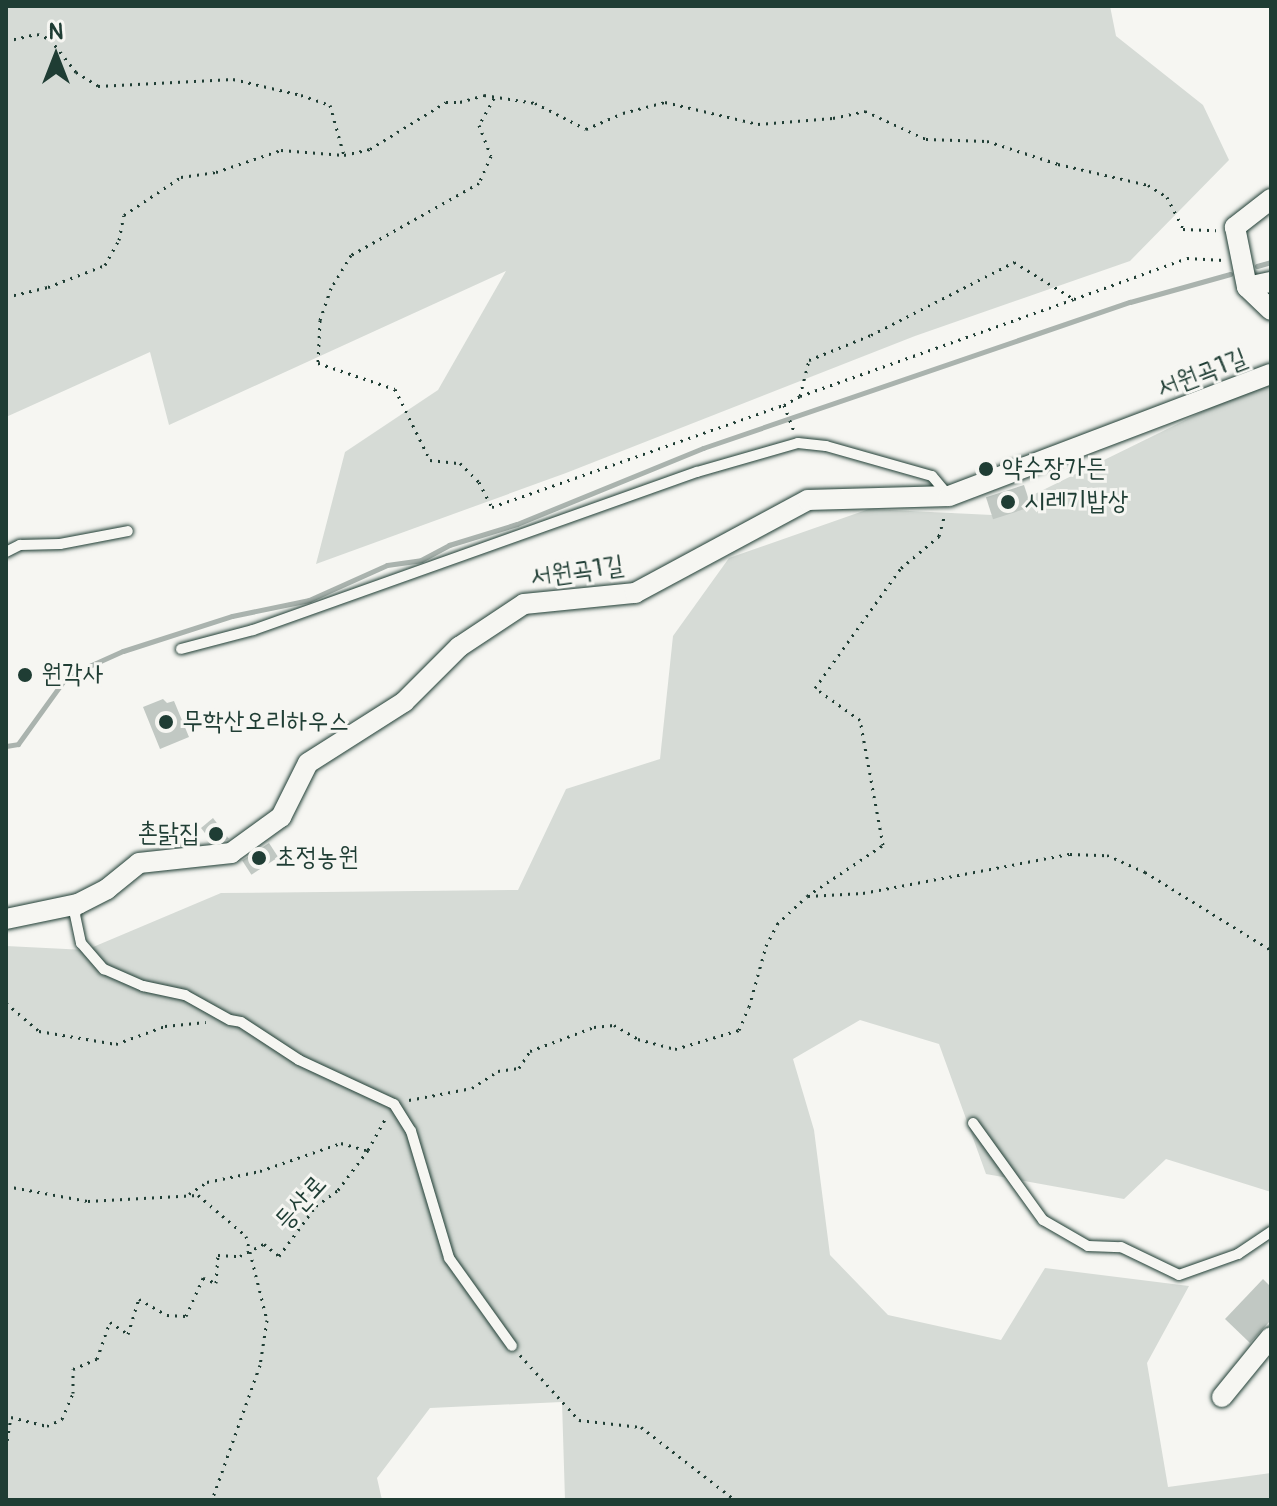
<!DOCTYPE html>
<html>
<head>
<meta charset="utf-8">
<style>
  body { margin:0 }
  #map { position:relative; width:1277px; height:1506px; overflow:hidden; background:#f6f6f2; font-family:Pangolin,"Poor Story",sans-serif }
  div>[style] { position:absolute }
  .green>* { inset:0; background:#d6dbd6 }
  .stream>* { height:5px; margin:-2.5px; padding:0 2.5px; transform-origin:2.5px; border-radius:2.5px; background:#aab3ae }
  .building>* { inset:0; background:#c1c8c3; transform-origin:0 0 }
  .path>* { height:3px; margin-top:-1.5px; transform-origin:0; background:repeating-linear-gradient(90deg,#1f3d34 0 2px,transparent 0 8px) }
  .roads { filter:drop-shadow(0 0 2px #1f3d34) drop-shadow(0 0 2px #1f3d34) }
  .lane>* { height:10px; margin:-5px; padding:0 5px; transform-origin:5px; border-radius:5px; background:#f6f6f2 }
  .street>* { height:20px; margin:-10px; padding:0 10px; transform-origin:10px; border-radius:10px; background:#f6f6f2 }
  .dots>* { width:22px; height:22px; translate:-50% -50%; box-sizing:border-box; border:4px solid #f6f6f2; border-radius:50% }
  span { translate:-50% -50%; white-space:nowrap; text-align:center; line-height:1.15; -webkit-text-stroke:6px #f6f6f2; paint-order:stroke }
  .street-label { font-size:26px; color:#1f3d34 }
  .poi-label { font-size:26px; color:#1f3d34 }
  .left { translate:0 -50%; text-align:left }
  .right { translate:-100% -50%; text-align:right }
  .frame { position:absolute; inset:0; border:8px solid #1f3d34; pointer-events:none }
  .north { position:absolute; left:16px; top:16px; width:80px; height:80px; -webkit-text-stroke:6px #f6f6f2; paint-order:stroke; rotate:0deg; font-size:22px; font-weight:700; line-height:32px; text-align:center; color:#1f3d34 }
  .north::after { content:''; display:block; margin:auto; width:28px; height:36px; background:#1f3d34; clip-path:polygon(50% 0,100% 100%,50% 72%,0 100%) }
</style>
</head>
<body>
<div id="map">
  <div class="green">
    <div style="clip-path:polygon(6px 6px,1110px 6px,1116px 36px,1203px 105px,1229px 160px,1130px 261px,915px 336px,566px 473px,316px 564px,345px 452px,438px 390px,506px 271px,169px 425px,150px 352px,6px 417px)"></div>
    <div style="clip-path:polygon(1271px 378px,1271px 1192px,1166px 1159px,1124px 1199px,986px 1174px,939px 1044px,860px 1020px,793px 1059px,814px 1130px,830px 1255px,888px 1315px,1001px 1340px,1045px 1268px,1189px 1286px,1147px 1363px,1168px 1487px,1271px 1473px,1271px 1500px,565px 1500px,562px 1402px,430px 1408px,377px 1478px,382px 1500px,6px 1500px,6px 946px,86px 950px,221px 893px,518px 890px,566px 789px,660px 759px,673px 636px,729px 558px,869px 509px,992px 515px)"></div>
  </div>
  <div class="stream">
    <div style="left:1257px;top:266px;width:15px;rotate:-16deg"></div>
    <div style="left:6px;top:746px;width:12px;rotate:-9deg"></div>
    <div style="left:18px;top:744px;width:84px;rotate:-54.2deg"></div>
    <div style="left:67px;top:676px;width:61px;rotate:-24.1deg"></div>
    <div style="left:123px;top:651px;width:114px;rotate:-17.8deg"></div>
    <div style="left:232px;top:616px;width:79px;rotate:-11.7deg"></div>
    <div style="left:309px;top:600px;width:85px;rotate:-24.2deg"></div>
    <div style="left:387px;top:565px;width:34px;rotate:-8deg"></div>
    <div style="left:421px;top:560px;width:32px;rotate:-28deg"></div>
    <div style="left:449px;top:545px;width:71px;rotate:-17.2deg"></div>
    <div style="left:517px;top:524px;width:201px;rotate:-22.2deg"></div>
    <div style="left:703px;top:448px;width:451px;rotate:-18.9deg"></div>
    <div style="left:1130px;top:302px;width:104px;rotate:-15.6deg"></div>
  </div>
  <div class="building">
    <div style="left:1024px;top:485px;width:23px;height:40px;rotate:72deg"></div>
    <div style="clip-path:polygon(163px 699px,167px 703px,174px 701px,189px 737px,160px 749px,143px 707px)"></div>
    <div style="clip-path:polygon(213px 818px,229px 839px,226px 840px,212px 842px,201px 828px)"></div>
    <div style="left:269px;top:843px;width:17px;height:32px;rotate:57deg"></div>
    <div style="clip-path:polygon(1263px 1279px,1271px 1287px,1271px 1320px,1250px 1343px,1225px 1319px)"></div>
  </div>
  <div class="path">
    <div style="left:6px;top:41px;width:32px;rotate:-13deg"></div>
    <div style="left:37px;top:34px;width:14px;rotate:21deg"></div>
    <div style="left:50px;top:39px;width:42px;rotate:51.8deg"></div>
    <div style="left:76px;top:72px;width:26px;rotate:32deg"></div>
    <div style="left:98px;top:86px;width:135px;rotate:-3deg"></div>
    <div style="left:233px;top:79px;width:70px;rotate:13.2deg"></div>
    <div style="left:301px;top:95px;width:31px;rotate:19deg"></div>
    <div style="left:330px;top:105px;width:52px;rotate:74.4deg"></div>
    <div style="left:494px;top:98px;width:31px;rotate:119deg"></div>
    <div style="left:479px;top:125px;width:33px;rotate:69deg"></div>
    <div style="left:491px;top:156px;width:30px;rotate:114deg"></div>
    <div style="left:479px;top:183px;width:147px;rotate:150.6deg"></div>
    <div style="left:351px;top:255px;width:39px;rotate:121deg"></div>
    <div style="left:331px;top:288px;width:34px;rotate:109deg"></div>
    <div style="left:320px;top:320px;width:43px;rotate:92.7deg"></div>
    <div style="left:318px;top:363px;width:81px;rotate:18.7deg"></div>
    <div style="left:395px;top:389px;width:79px;rotate:63.8deg"></div>
    <div style="left:430px;top:460px;width:30px;rotate:6deg"></div>
    <div style="left:460px;top:463px;width:27px;rotate:45deg"></div>
    <div style="left:479px;top:482px;width:28px;rotate:63deg"></div>
    <div style="left:492px;top:507px;width:309px;rotate:-19.3deg"></div>
    <div style="left:784px;top:405px;width:18px;rotate:-29deg"></div>
    <div style="left:800px;top:396px;width:37px;rotate:-76deg"></div>
    <div style="left:809px;top:360px;width:67px;rotate:-22deg"></div>
    <div style="left:871px;top:335px;width:161px;rotate:-27deg"></div>
    <div style="left:1014px;top:262px;width:70px;rotate:31.7deg"></div>
    <div style="left:1074px;top:299px;width:120px;rotate:-19.9deg"></div>
    <div style="left:1187px;top:258px;width:37px;rotate:3deg"></div>
    <div style="left:6px;top:297px;width:43px;rotate:-13.4deg"></div>
    <div style="left:48px;top:287px;width:61px;rotate:-21.1deg"></div>
    <div style="left:105px;top:265px;width:29px;rotate:-61deg"></div>
    <div style="left:119px;top:240px;width:25px;rotate:-79deg"></div>
    <div style="left:124px;top:215px;width:69px;rotate:-33.7deg"></div>
    <div style="left:181px;top:177px;width:35px;rotate:-8deg"></div>
    <div style="left:216px;top:172px;width:69px;rotate:-18.7deg"></div>
    <div style="left:281px;top:150px;width:63px;rotate:4.5deg"></div>
    <div style="left:344px;top:155px;width:27px;rotate:-13deg"></div>
    <div style="left:370px;top:149px;width:89px;rotate:-31.7deg"></div>
    <div style="left:446px;top:102px;width:14px"></div>
    <div style="left:460px;top:102px;width:25px;rotate:-16deg"></div>
    <div style="left:484px;top:95px;width:52px;rotate:8.9deg"></div>
    <div style="left:535px;top:103px;width:57px;rotate:27deg"></div>
    <div style="left:586px;top:129px;width:40px;rotate:-23.4deg"></div>
    <div style="left:623px;top:113px;width:43px;rotate:-14.7deg"></div>
    <div style="left:665px;top:102px;width:96px;rotate:13.3deg"></div>
    <div style="left:758px;top:124px;width:75px;rotate:-4.6deg"></div>
    <div style="left:833px;top:118px;width:33px;rotate:-12deg"></div>
    <div style="left:865px;top:111px;width:67px;rotate:24.7deg"></div>
    <div style="left:926px;top:139px;width:61px;rotate:1.9deg"></div>
    <div style="left:987px;top:141px;width:75px;rotate:17.9deg"></div>
    <div style="left:1058px;top:164px;width:92px;rotate:13.1deg"></div>
    <div style="left:1148px;top:185px;width:22px;rotate:32deg"></div>
    <div style="left:1167px;top:197px;width:36px;rotate:63deg"></div>
    <div style="left:1183px;top:229px;width:33px;rotate:2deg"></div>
    <div style="left:800px;top:396px;width:291px;rotate:-19.5deg"></div>
    <div style="left:784px;top:405px;width:28px;rotate:69deg"></div>
    <div style="left:808px;top:896px;width:55px;rotate:-3.1deg"></div>
    <div style="left:863px;top:893px;width:211px;rotate:-10.7deg"></div>
    <div style="left:1070px;top:854px;width:37px;rotate:2deg"></div>
    <div style="left:1107px;top:855px;width:42px;rotate:24.1deg"></div>
    <div style="left:1145px;top:872px;width:148px;rotate:31.8deg"></div>
    <div style="left:6px;top:1003px;width:43px;rotate:40.3deg"></div>
    <div style="left:39px;top:1031px;width:78px;rotate:9.6deg"></div>
    <div style="left:116px;top:1044px;width:52px;rotate:-20.2deg"></div>
    <div style="left:165px;top:1026px;width:41px;rotate:-5.6deg"></div>
    <div style="left:409px;top:1100px;width:64px;rotate:-10.8deg"></div>
    <div style="left:472px;top:1088px;width:31px;rotate:-33deg"></div>
    <div style="left:498px;top:1071px;width:21px;rotate:-8deg"></div>
    <div style="left:519px;top:1068px;width:20px;rotate:-57deg"></div>
    <div style="left:530px;top:1051px;width:68px;rotate:-20.6deg"></div>
    <div style="left:594px;top:1027px;width:20px;rotate:-6deg"></div>
    <div style="left:614px;top:1025px;width:28px;rotate:30deg"></div>
    <div style="left:638px;top:1039px;width:38px;rotate:15deg"></div>
    <div style="left:675px;top:1049px;width:67px;rotate:-16.5deg"></div>
    <div style="left:739px;top:1030px;width:25px;rotate:-67deg"></div>
    <div style="left:749px;top:1007px;width:63px;rotate:-74.4deg"></div>
    <div style="left:766px;top:946px;width:25px;rotate:-63deg"></div>
    <div style="left:777px;top:924px;width:41px;rotate:-43deg"></div>
    <div style="left:807px;top:896px;width:92px;rotate:-33.9deg"></div>
    <div style="left:883px;top:845px;width:127px;rotate:-100.4deg"></div>
    <div style="left:860px;top:720px;width:55px;rotate:-144.6deg"></div>
    <div style="left:815px;top:688px;width:148px;rotate:-54.4deg"></div>
    <div style="left:901px;top:568px;width:50px;rotate:-40.1deg"></div>
    <div style="left:939px;top:536px;width:23px;rotate:-75deg"></div>
    <div style="left:6px;top:1186px;width:83px;rotate:10.4deg"></div>
    <div style="left:88px;top:1201px;width:110px;rotate:-3.1deg"></div>
    <div style="left:198px;top:1195px;width:63px;rotate:40.5deg"></div>
    <div style="left:246px;top:1236px;width:87px;rotate:76deg"></div>
    <div style="left:267px;top:1320px;width:46px;rotate:98.8deg"></div>
    <div style="left:260px;top:1365px;width:143px;rotate:109.6deg"></div>
    <div style="left:189px;top:1194px;width:22px;rotate:-34deg"></div>
    <div style="left:207px;top:1182px;width:54px;rotate:-11.7deg"></div>
    <div style="left:260px;top:1171px;width:86px;rotate:-19.1deg"></div>
    <div style="left:341px;top:1143px;width:26px;rotate:16deg"></div>
    <div style="left:520px;top:1355px;width:88px;rotate:47.8deg"></div>
    <div style="left:579px;top:1420px;width:62px;rotate:6.4deg"></div>
    <div style="left:641px;top:1427px;width:119px;rotate:37.8deg"></div>
    <div style="left:6px;top:1448px;width:31px;rotate:-81deg"></div>
    <div style="left:11px;top:1417px;width:37px;rotate:14deg"></div>
    <div style="left:47px;top:1426px;width:17px;rotate:-25deg"></div>
    <div style="left:62px;top:1419px;width:28px;rotate:-67deg"></div>
    <div style="left:73px;top:1393px;width:24px;rotate:-90deg"></div>
    <div style="left:73px;top:1369px;width:26px;rotate:-23deg"></div>
    <div style="left:97px;top:1359px;width:39px;rotate:-71deg"></div>
    <div style="left:110px;top:1322px;width:22px;rotate:34deg"></div>
    <div style="left:128px;top:1334px;width:37px;rotate:-73deg"></div>
    <div style="left:139px;top:1299px;width:32px;rotate:30deg"></div>
    <div style="left:167px;top:1315px;width:19px;rotate:3deg"></div>
    <div style="left:186px;top:1316px;width:42px;rotate:-65.9deg"></div>
    <div style="left:203px;top:1278px;width:14px;rotate:21deg"></div>
    <div style="left:216px;top:1283px;width:28px;rotate:-86deg"></div>
    <div style="left:218px;top:1255px;width:22px;rotate:3deg"></div>
    <div style="left:240px;top:1256px;width:27px;rotate:-27deg"></div>
    <div style="left:264px;top:1244px;width:19px;rotate:39deg"></div>
    <div style="left:279px;top:1256px;width:62px;rotate:-53.5deg"></div>
    <div style="left:316px;top:1206px;width:27px;rotate:-36deg"></div>
    <div style="left:338px;top:1190px;width:50px;rotate:-53.1deg"></div>
    <div style="left:368px;top:1150px;width:38px;rotate:-61deg"></div>
  </div>
  <div class="roads">
    <div class="lane">
      <div style="left:6px;top:552px;width:16px;rotate:-27deg"></div>
      <div style="left:20px;top:545px;width:40px;rotate:-1.4deg"></div>
      <div style="left:60px;top:544px;width:69px;rotate:-10.8deg"></div>
      <div style="left:181px;top:649px;width:74px;rotate:-14.8deg"></div>
      <div style="left:253px;top:630px;width:471px;rotate:-19.6deg"></div>
      <div style="left:697px;top:472px;width:105px;rotate:-16deg"></div>
      <div style="left:798px;top:443px;width:28px;rotate:6deg"></div>
      <div style="left:826px;top:446px;width:110px;rotate:15.8deg"></div>
      <div style="left:932px;top:476px;width:23px;rotate:50deg"></div>
      <div style="left:78px;top:904px;width:11px;rotate:105deg"></div>
      <div style="left:75px;top:915px;width:29px;rotate:78deg"></div>
      <div style="left:81px;top:943px;width:35px;rotate:49deg"></div>
      <div style="left:104px;top:969px;width:43px;rotate:23.6deg"></div>
      <div style="left:143px;top:986px;width:43px;rotate:12.1deg"></div>
      <div style="left:185px;top:995px;width:51px;rotate:29.1deg"></div>
      <div style="left:230px;top:1020px;width:11px;rotate:10deg"></div>
      <div style="left:241px;top:1022px;width:69px;rotate:33.2deg"></div>
      <div style="left:299px;top:1060px;width:105px;rotate:24.9deg"></div>
      <div style="left:394px;top:1104px;width:32px;rotate:58deg"></div>
      <div style="left:411px;top:1131px;width:133px;rotate:73.3deg"></div>
      <div style="left:449px;top:1258px;width:108px;rotate:54.4deg"></div>
      <div style="left:973px;top:1123px;width:120px;rotate:54.2deg"></div>
      <div style="left:1043px;top:1220px;width:52px;rotate:30deg"></div>
      <div style="left:1088px;top:1246px;width:33px;rotate:2deg"></div>
      <div style="left:1121px;top:1247px;width:64px;rotate:25.8deg"></div>
      <div style="left:1179px;top:1275px;width:63px;rotate:-19.6deg"></div>
      <div style="left:1238px;top:1254px;width:40px;rotate:-34deg"></div>
    </div>
    <div class="street">
      <div style="left:1271px;top:199px;width:46px;rotate:142.1deg"></div>
      <div style="left:1235px;top:227px;width:61px;rotate:78.7deg"></div>
      <div style="left:1247px;top:287px;width:33px;rotate:44deg"></div>
      <div style="left:1247px;top:287px;width:25px;rotate:-12deg"></div>
      <div style="left:6px;top:919px;width:74px;rotate:-11.8deg"></div>
      <div style="left:78px;top:904px;width:33px;rotate:-27deg"></div>
      <div style="left:107px;top:889px;width:41px;rotate:-39.1deg"></div>
      <div style="left:139px;top:863px;width:93px;rotate:-6.2deg"></div>
      <div style="left:231px;top:853px;width:62px;rotate:-35.8deg"></div>
      <div style="left:281px;top:817px;width:60px;rotate:-63.4deg"></div>
      <div style="left:308px;top:763px;width:114px;rotate:-32.4deg"></div>
      <div style="left:404px;top:702px;width:78px;rotate:-45deg"></div>
      <div style="left:459px;top:647px;width:78px;rotate:-33.5deg"></div>
      <div style="left:524px;top:604px;width:112px;rotate:-5.7deg"></div>
      <div style="left:635px;top:593px;width:196px;rotate:-28.3deg"></div>
      <div style="left:808px;top:500px;width:141px;rotate:-1.6deg"></div>
      <div style="left:949px;top:496px;width:344px;rotate:-20.8deg"></div>
      <div style="left:1222px;top:1397px;width:77px;rotate:-50.8deg"></div>
    </div>
  </div>
  <div class="dots">
    <div style="left:986px;top:469px;background:#1f3d34"></div>
    <div style="left:1008px;top:502px;background:#1f3d34"></div>
    <div style="left:25px;top:675px;background:#1f3d34"></div>
    <div style="left:166px;top:722px;background:#1f3d34"></div>
    <div style="left:216px;top:834px;background:#1f3d34"></div>
    <div style="left:259px;top:858px;background:#1f3d34"></div>
  </div>
  <div class="street-label">
    <span style="left:1202px;top:374px;rotate:-21deg">서원곡1길</span>
    <span style="left:577px;top:572px;rotate:-8deg">서원곡1길</span>
    <span style="left:301px;top:1203px;rotate:-48deg">등산로</span>
  </div>
  <div class="poi-label">
    <span class="left" style="left:1002px;top:469px">약수장가든</span>
    <span class="left" style="left:1024px;top:502px">시레기밥상</span>
    <span class="left" style="left:41px;top:675px">원각사</span>
    <span class="left" style="left:182px;top:722px">무학산오리하우스</span>
    <span class="right" style="left:200px;top:834px">촌닭집</span>
    <span class="left" style="left:275px;top:858px">초정농원</span>
  </div>
  <div class="frame"></div>
  <div class="north">N</div>
</div>
</body>
</html>
